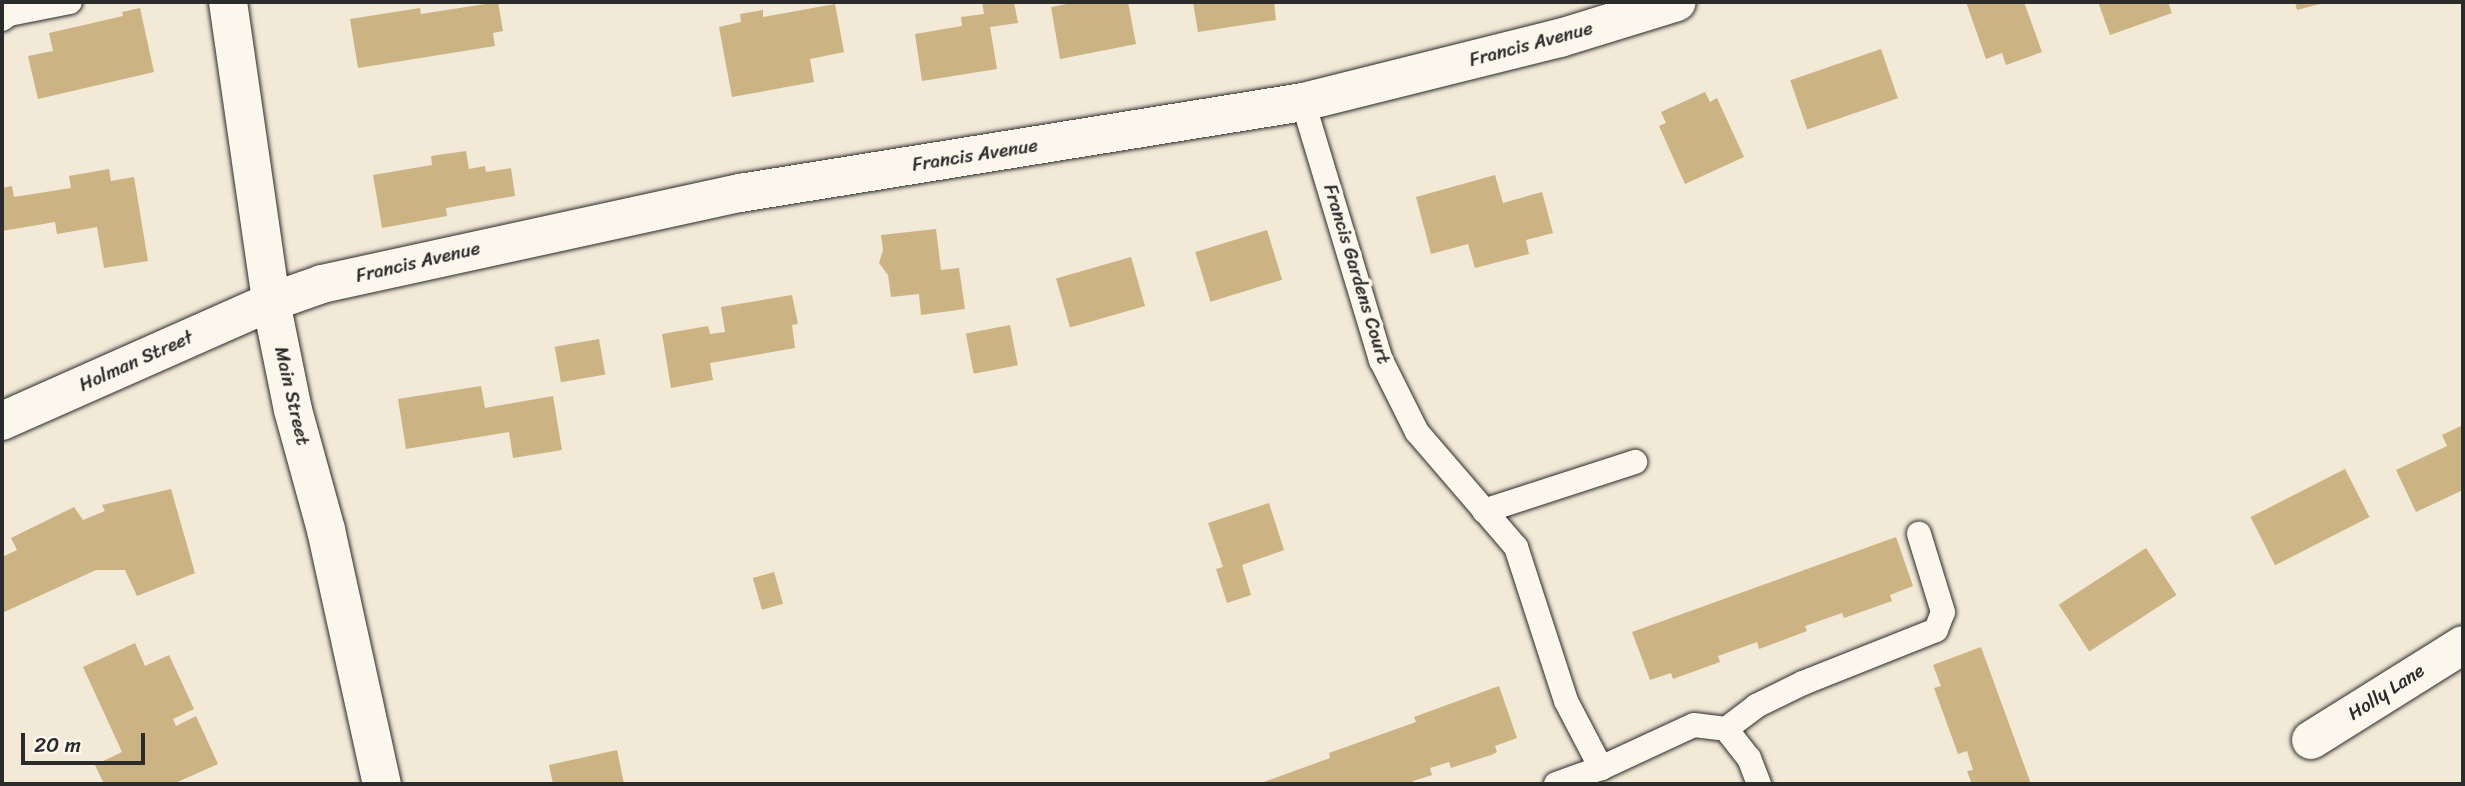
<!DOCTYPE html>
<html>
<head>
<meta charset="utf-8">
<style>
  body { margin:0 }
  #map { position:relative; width:2465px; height:786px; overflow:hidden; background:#f2e9d7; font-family:Sriracha,sans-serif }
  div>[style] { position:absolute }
  .building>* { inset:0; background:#ccb383; transform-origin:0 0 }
  .roads { filter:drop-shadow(0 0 2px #2b2b2b) drop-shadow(0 0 2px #2b2b2b) }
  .service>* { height:24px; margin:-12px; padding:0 12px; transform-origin:12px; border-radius:12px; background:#fbf7ec }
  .minor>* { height:38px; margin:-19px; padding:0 19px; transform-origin:19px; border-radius:19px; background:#fbf7ec }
  .secondary>* { height:38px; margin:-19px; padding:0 19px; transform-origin:19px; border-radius:19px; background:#fbf7ec }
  span { translate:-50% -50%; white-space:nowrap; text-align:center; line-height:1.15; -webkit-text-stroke:7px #fbf7ec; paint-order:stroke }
  .street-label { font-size:19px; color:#2b2b2b }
  .frame { position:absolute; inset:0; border:4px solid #2b2b2b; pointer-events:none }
  .scale { position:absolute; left:21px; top:733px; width:124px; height:32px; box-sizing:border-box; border:4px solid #2b2b2b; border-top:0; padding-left:9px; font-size:21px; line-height:24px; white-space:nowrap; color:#2b2b2b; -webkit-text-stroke:5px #fbf7ec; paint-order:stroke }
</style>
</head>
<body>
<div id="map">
  <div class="building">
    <div style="clip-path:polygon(498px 2px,503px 31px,493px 33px,495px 46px,358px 68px,350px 19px,420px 8px,421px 14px)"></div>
    <div style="clip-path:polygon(982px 2px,1014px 2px,1018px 23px,990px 27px,997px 69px,922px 81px,915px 34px,962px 26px,961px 17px,984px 14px)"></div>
    <div style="clip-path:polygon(1077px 2px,1128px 2px,1136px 44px,1060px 59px,1051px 7px)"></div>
    <div style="clip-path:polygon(1193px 2px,1274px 2px,1276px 20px,1198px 32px)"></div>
    <div style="clip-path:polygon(1966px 2px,2024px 2px,2042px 52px,2006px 65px,2002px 53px,1986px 59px)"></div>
    <div style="clip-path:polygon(2098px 2px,2168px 2px,2172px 13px,2110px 35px)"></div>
    <div style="clip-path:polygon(2295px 2px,2324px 2px,2324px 3px,2297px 10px)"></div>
    <div style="clip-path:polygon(835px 4px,844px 52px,810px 59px,814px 82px,732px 97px,719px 27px,741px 22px,740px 14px,763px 10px,763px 17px)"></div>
    <div style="clip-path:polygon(140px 8px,154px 72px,38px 99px,28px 56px,53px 51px,49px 33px,123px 16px,122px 12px)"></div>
    <div style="left:1881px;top:49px;width:52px;height:96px;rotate:71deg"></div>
    <div style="clip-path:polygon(1705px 92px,1710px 102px,1717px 98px,1744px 157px,1685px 184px,1659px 126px,1666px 123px,1661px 112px)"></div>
    <div style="clip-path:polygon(466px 151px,469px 169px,485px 166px,486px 172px,511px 168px,515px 196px,446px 208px,447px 216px,382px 228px,373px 175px,432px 165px,431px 156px)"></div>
    <div style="clip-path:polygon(109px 169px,111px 181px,134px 177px,148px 261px,104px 268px,97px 227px,57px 234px,55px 222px,2px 231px,2px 188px,12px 186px,14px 197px,71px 188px,69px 176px)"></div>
    <div style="clip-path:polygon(1495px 175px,1503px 203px,1542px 192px,1553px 233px,1526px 240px,1529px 254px,1475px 268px,1468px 244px,1431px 254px,1416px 197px)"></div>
    <div style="clip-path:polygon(936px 229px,941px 270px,959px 268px,965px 309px,921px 315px,919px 294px,891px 297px,888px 275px,879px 263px,883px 250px,881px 235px)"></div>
    <div style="left:1267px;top:230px;width:52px;height:75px;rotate:73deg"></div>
    <div style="left:1131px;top:257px;width:51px;height:78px;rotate:74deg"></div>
    <div style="clip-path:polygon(792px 295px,798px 324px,792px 325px,795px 348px,710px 363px,713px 380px,671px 388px,662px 334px,708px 326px,710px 334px,725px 332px,721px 307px)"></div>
    <div style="left:1010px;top:325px;width:41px;height:45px;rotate:79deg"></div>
    <div style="left:599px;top:339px;width:36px;height:45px;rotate:80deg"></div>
    <div style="clip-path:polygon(481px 386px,485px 408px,553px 396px,562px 450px,513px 458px,509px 432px,406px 449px,398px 399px)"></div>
    <div style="clip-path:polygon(2463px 425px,2463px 490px,2416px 512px,2396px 470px,2447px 446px,2442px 435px)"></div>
    <div style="left:2345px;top:469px;width:54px;height:106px;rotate:63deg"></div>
    <div style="clip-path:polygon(171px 489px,195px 573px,137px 596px,125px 570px,96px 570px,2px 613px,2px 557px,17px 550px,11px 538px,74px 507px,83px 520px,105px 511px,102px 505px)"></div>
    <div style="clip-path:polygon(1269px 503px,1284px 550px,1242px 565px,1251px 595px,1227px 603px,1216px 569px,1223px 567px,1208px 523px)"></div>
    <div style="clip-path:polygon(1896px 537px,1913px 586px,1890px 595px,1892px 601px,1844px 618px,1842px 613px,1805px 626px,1807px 631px,1759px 649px,1757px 642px,1718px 656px,1720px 662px,1673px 679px,1671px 673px,1650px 680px,1632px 632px)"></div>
    <div style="left:2146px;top:548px;width:56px;height:104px;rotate:57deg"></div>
    <div style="left:774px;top:572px;width:33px;height:22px;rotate:74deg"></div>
    <div style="clip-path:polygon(135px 643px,145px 666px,169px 655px,194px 709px,173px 719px,176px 726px,196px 716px,218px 764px,173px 784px,104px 784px,95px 765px,122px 752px,83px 667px)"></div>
    <div style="clip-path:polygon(1981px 647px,2031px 784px,1972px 784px,1967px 771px,1973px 770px,1967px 751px,1958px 754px,1934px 688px,1941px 686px,1933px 665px)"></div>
    <div style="clip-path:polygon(1499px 686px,1517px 738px,1495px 746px,1497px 752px,1491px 755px,1451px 768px,1449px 762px,1430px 768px,1432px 775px,1413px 781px,1414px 784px,1258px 784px,1330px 758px,1329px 753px,1416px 722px,1414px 717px)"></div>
    <div style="clip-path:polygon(617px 750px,624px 784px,553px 784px,549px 765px)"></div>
  </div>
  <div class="roads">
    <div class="service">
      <div style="left:2px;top:19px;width:9px;rotate:-36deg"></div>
      <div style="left:9px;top:14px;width:62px;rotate:-11.1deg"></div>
      <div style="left:1303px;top:102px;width:270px;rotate:73.2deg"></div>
      <div style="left:1381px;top:360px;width:80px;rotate:63.4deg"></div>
      <div style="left:1417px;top:432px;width:152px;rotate:49.3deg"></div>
      <div style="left:1516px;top:547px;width:162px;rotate:72deg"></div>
      <div style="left:1566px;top:701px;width:76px;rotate:62.4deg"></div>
      <div style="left:1484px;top:511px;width:159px;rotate:-18deg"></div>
      <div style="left:1726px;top:729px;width:38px;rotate:-37deg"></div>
      <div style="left:1756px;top:706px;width:52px;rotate:-26.1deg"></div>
      <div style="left:1803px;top:683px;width:143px;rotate:-21.7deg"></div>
      <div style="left:1936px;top:630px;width:19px;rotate:-69deg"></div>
      <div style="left:1943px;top:612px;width:82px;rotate:-107.1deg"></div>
      <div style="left:1556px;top:784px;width:48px;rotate:-19.6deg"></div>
      <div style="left:1601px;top:768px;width:102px;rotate:-24.8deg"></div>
      <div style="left:1694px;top:725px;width:32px;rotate:7deg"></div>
      <div style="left:1726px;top:729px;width:37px;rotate:52deg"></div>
      <div style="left:1749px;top:758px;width:28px;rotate:69deg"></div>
    </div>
    <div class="minor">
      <div style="left:2px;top:421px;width:294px;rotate:-23.9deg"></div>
      <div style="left:271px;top:302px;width:54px;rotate:-19.4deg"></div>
      <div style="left:322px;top:284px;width:428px;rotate:-12.3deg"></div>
      <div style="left:740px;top:193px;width:570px;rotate:-9.18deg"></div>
      <div style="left:1303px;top:102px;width:265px;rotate:-14deg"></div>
      <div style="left:1560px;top:38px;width:122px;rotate:-17.1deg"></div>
      <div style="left:2311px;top:740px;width:179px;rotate:-32deg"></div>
    </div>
    <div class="secondary">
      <div style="left:228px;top:2px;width:303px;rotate:81.8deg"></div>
      <div style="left:271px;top:302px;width:110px;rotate:78.5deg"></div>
      <div style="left:293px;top:410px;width:124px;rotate:74.6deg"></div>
      <div style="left:326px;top:530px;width:260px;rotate:77.6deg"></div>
    </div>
  </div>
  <div class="street-label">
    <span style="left:1531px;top:44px;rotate:-15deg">Francis Avenue</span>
    <span style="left:975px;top:155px;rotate:-9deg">Francis Avenue</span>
    <span style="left:418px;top:262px;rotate:-13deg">Francis Avenue</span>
    <span style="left:1357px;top:274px;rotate:73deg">Francis Gardens Court</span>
    <span style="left:136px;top:361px;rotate:-24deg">Holman Street</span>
    <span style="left:292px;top:396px;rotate:77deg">Main Street</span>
    <span style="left:2386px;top:692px;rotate:-33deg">Holly Lane</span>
  </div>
  <div class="frame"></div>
  <div class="scale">20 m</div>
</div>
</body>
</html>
